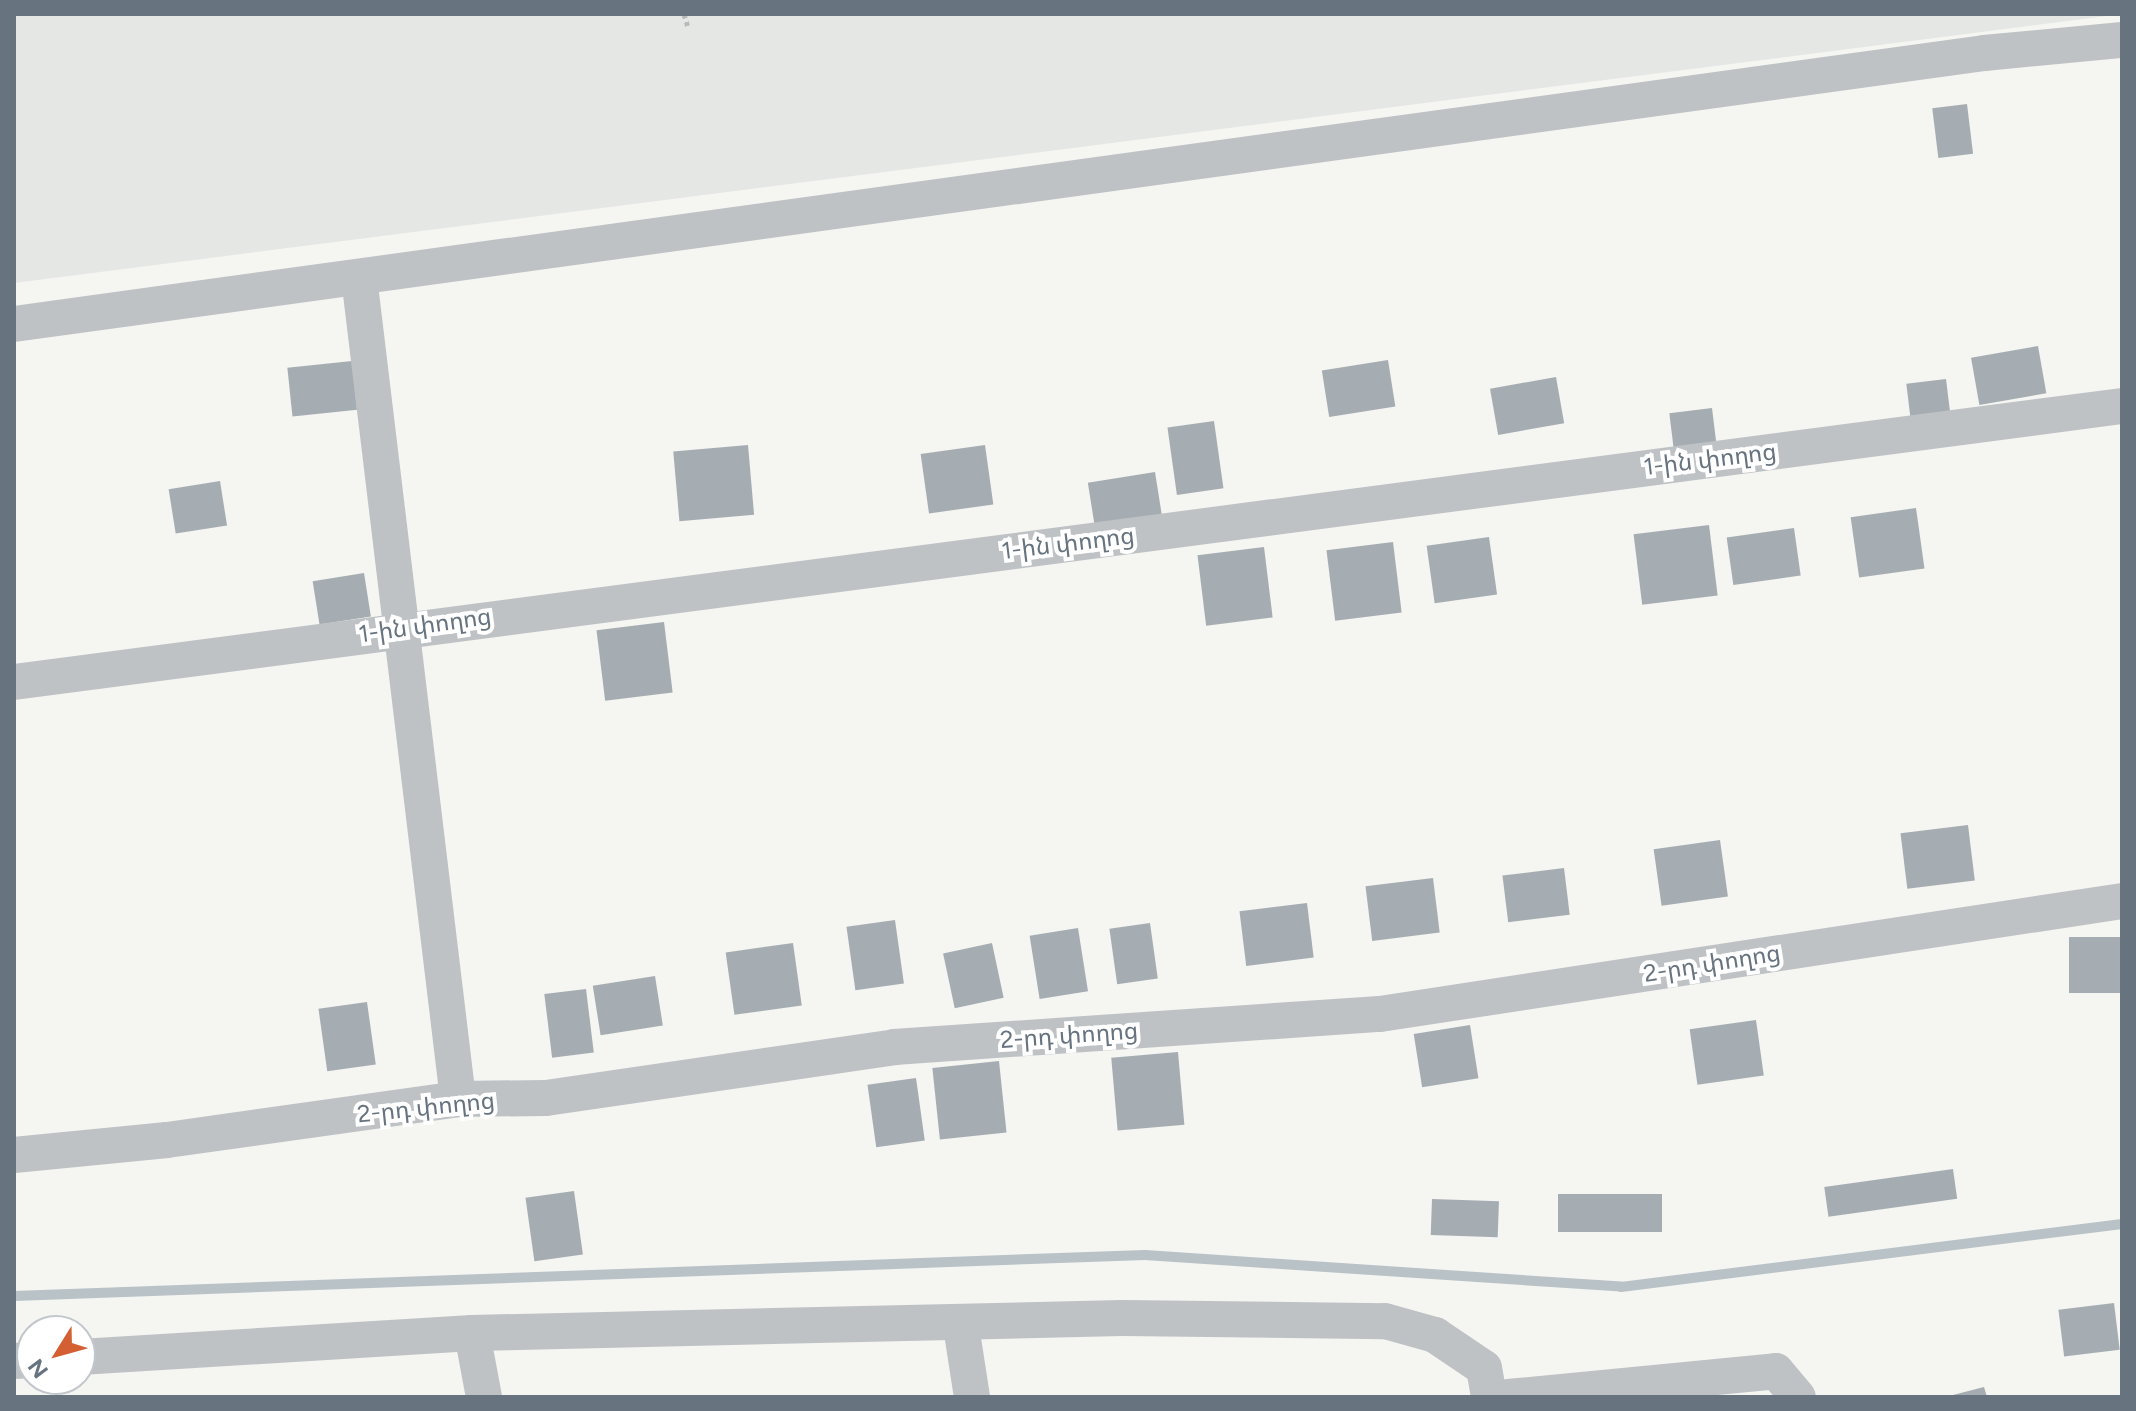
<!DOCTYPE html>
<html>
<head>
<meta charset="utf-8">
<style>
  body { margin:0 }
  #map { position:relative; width:2136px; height:1411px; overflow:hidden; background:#f5f5f2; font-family:Figtree,"Noto Sans Armenian",sans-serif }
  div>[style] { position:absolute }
  .built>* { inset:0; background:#e5e7e5 }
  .stream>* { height:10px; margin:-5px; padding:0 5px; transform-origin:5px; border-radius:5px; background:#b9c2c7 }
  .building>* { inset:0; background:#a6adb2; transform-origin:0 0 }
  .path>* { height:5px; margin-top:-2.5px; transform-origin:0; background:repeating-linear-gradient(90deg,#b8bbbd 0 4px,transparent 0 8px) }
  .minor>* { height:36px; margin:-18px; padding:0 18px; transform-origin:18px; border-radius:18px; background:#bec2c5 }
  span { translate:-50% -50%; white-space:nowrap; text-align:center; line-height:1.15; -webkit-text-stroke:8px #fff; paint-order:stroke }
  .street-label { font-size:24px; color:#677480 }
  .frame { position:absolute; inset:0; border:16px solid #677480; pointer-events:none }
  .north { position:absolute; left:16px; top:1315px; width:80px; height:80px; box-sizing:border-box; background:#fff; border:2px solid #c2c7cc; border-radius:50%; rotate:233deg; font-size:22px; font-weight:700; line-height:32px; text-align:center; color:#677480 }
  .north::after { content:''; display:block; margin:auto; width:28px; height:36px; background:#d35f33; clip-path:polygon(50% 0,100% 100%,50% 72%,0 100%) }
</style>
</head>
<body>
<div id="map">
  <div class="built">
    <div style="clip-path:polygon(14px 14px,2122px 14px,14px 283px)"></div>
  </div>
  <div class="stream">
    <div style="left:14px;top:1296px;width:1132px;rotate:-2.08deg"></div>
    <div style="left:1145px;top:1255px;width:477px;rotate:3.8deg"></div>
    <div style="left:1621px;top:1287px;width:505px;rotate:-7.17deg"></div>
  </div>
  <div class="building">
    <div style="left:1967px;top:104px;width:50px;height:35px;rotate:83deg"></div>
    <div style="left:2038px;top:346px;width:48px;height:68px;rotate:80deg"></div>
    <div style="left:1388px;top:360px;width:47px;height:67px;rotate:81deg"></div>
    <div style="left:352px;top:361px;width:49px;height:65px;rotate:84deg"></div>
    <div style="left:1556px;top:377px;width:47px;height:67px;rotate:80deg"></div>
    <div style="left:1946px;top:379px;width:38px;height:40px;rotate:83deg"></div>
    <div style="left:1712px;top:408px;width:43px;height:43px;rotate:83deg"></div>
    <div style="left:1214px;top:421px;width:68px;height:47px;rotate:82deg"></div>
    <div style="left:748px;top:445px;width:70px;height:75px;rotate:85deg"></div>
    <div style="left:985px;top:445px;width:60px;height:65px;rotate:82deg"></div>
    <div style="left:1155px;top:472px;width:47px;height:68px;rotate:81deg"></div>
    <div style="left:220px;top:481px;width:45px;height:52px;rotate:81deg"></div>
    <div style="left:1916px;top:508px;width:61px;height:66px;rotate:82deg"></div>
    <div style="left:1709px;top:525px;width:71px;height:76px;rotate:83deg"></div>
    <div style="left:1794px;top:528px;width:48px;height:68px;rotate:82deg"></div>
    <div style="left:1489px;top:537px;width:58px;height:63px;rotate:82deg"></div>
    <div style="left:1393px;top:542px;width:71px;height:67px;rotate:83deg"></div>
    <div style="left:1264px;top:547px;width:71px;height:67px;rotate:83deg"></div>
    <div style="left:364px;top:573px;width:44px;height:52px;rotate:81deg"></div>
    <div style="left:664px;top:622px;width:71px;height:68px;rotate:83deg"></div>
    <div style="left:1968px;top:825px;width:56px;height:68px;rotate:83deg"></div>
    <div style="left:1720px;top:840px;width:57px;height:67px;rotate:82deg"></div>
    <div style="left:1564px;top:868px;width:47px;height:62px;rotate:83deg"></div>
    <div style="left:1433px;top:878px;width:55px;height:68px;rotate:83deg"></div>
    <div style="left:1307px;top:903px;width:55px;height:68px;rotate:83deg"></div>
    <div style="left:895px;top:920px;width:64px;height:49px;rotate:82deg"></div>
    <div style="left:1150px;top:923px;width:56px;height:41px;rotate:82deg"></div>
    <div style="left:1078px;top:928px;width:64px;height:49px;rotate:81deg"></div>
    <div style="left:2122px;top:937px;width:56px;height:53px;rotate:90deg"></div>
    <div style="left:793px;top:943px;width:63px;height:68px;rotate:82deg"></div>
    <div style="left:992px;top:943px;width:56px;height:50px;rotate:78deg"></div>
    <div style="left:655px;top:976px;width:50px;height:63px;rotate:81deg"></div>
    <div style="left:586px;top:989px;width:64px;height:42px;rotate:83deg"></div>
    <div style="left:367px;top:1002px;width:63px;height:49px;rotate:82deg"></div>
    <div style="left:1756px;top:1020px;width:56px;height:67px;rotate:82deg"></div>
    <div style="left:1470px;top:1025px;width:54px;height:57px;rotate:81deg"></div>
    <div style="left:1178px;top:1052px;width:73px;height:67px;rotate:85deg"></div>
    <div style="left:999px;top:1061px;width:72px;height:67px;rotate:84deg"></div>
    <div style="left:916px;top:1078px;width:63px;height:49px;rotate:82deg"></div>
    <div style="left:1953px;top:1169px;width:30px;height:130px;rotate:82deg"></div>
    <div style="left:574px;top:1191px;width:64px;height:49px;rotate:82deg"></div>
    <div style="left:1558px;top:1194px;width:104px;height:38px"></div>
    <div style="left:1432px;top:1199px;width:67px;height:36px;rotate:2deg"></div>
    <div style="left:2114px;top:1303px;width:47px;height:56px;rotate:83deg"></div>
    <div style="clip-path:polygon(1984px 1387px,1987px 1397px,1949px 1397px,1949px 1396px)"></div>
  </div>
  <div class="path">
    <div style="left:684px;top:14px;width:14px;rotate:73deg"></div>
  </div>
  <div class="minor">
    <div style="left:359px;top:277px;width:828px;rotate:83.13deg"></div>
    <div style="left:14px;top:324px;width:1989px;rotate:-7.83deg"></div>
    <div style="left:1984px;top:53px;width:139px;rotate:-5.4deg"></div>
    <div style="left:14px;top:682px;width:2126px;rotate:-7.46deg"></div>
    <div style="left:14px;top:1155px;width:154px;rotate:-5.6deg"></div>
    <div style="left:167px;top:1140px;width:294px;rotate:-8deg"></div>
    <div style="left:458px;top:1099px;width:88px;rotate:-0.7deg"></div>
    <div style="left:546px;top:1098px;width:352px;rotate:-8.3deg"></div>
    <div style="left:894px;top:1047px;width:487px;rotate:-3.9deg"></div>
    <div style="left:1380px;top:1014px;width:751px;rotate:-8.66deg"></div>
    <div style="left:961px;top:1326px;width:72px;rotate:81.2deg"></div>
    <div style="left:472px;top:1333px;width:65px;rotate:79.4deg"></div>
    <div style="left:80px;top:1357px;width:393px;rotate:-3.5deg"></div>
    <div style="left:472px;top:1333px;width:650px;rotate:-1.32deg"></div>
    <div style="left:1122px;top:1318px;width:263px;rotate:0.7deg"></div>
    <div style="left:1385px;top:1321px;width:52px;rotate:15.6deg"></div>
    <div style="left:1435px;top:1335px;width:59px;rotate:34deg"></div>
    <div style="left:1484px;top:1368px;width:29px;rotate:80deg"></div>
    <div style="left:14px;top:1361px;width:18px;rotate:-3deg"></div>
    <div style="left:1508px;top:1397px;width:269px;rotate:-5.5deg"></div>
    <div style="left:1776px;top:1371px;width:34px;rotate:50deg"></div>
  </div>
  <div class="street-label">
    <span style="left:1710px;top:459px;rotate:-7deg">1-ին փողոց</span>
    <span style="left:1068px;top:543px;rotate:-7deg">1-ին փողոց</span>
    <span style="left:425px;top:625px;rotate:-8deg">1-ին փողոց</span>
    <span style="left:1712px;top:963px;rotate:-9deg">2-րդ փողոց</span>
    <span style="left:1069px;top:1035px;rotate:-4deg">2-րդ փողոց</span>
    <span style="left:426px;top:1107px;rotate:-6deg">2-րդ փողոց</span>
  </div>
  <div class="frame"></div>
  <div class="north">N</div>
</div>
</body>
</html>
